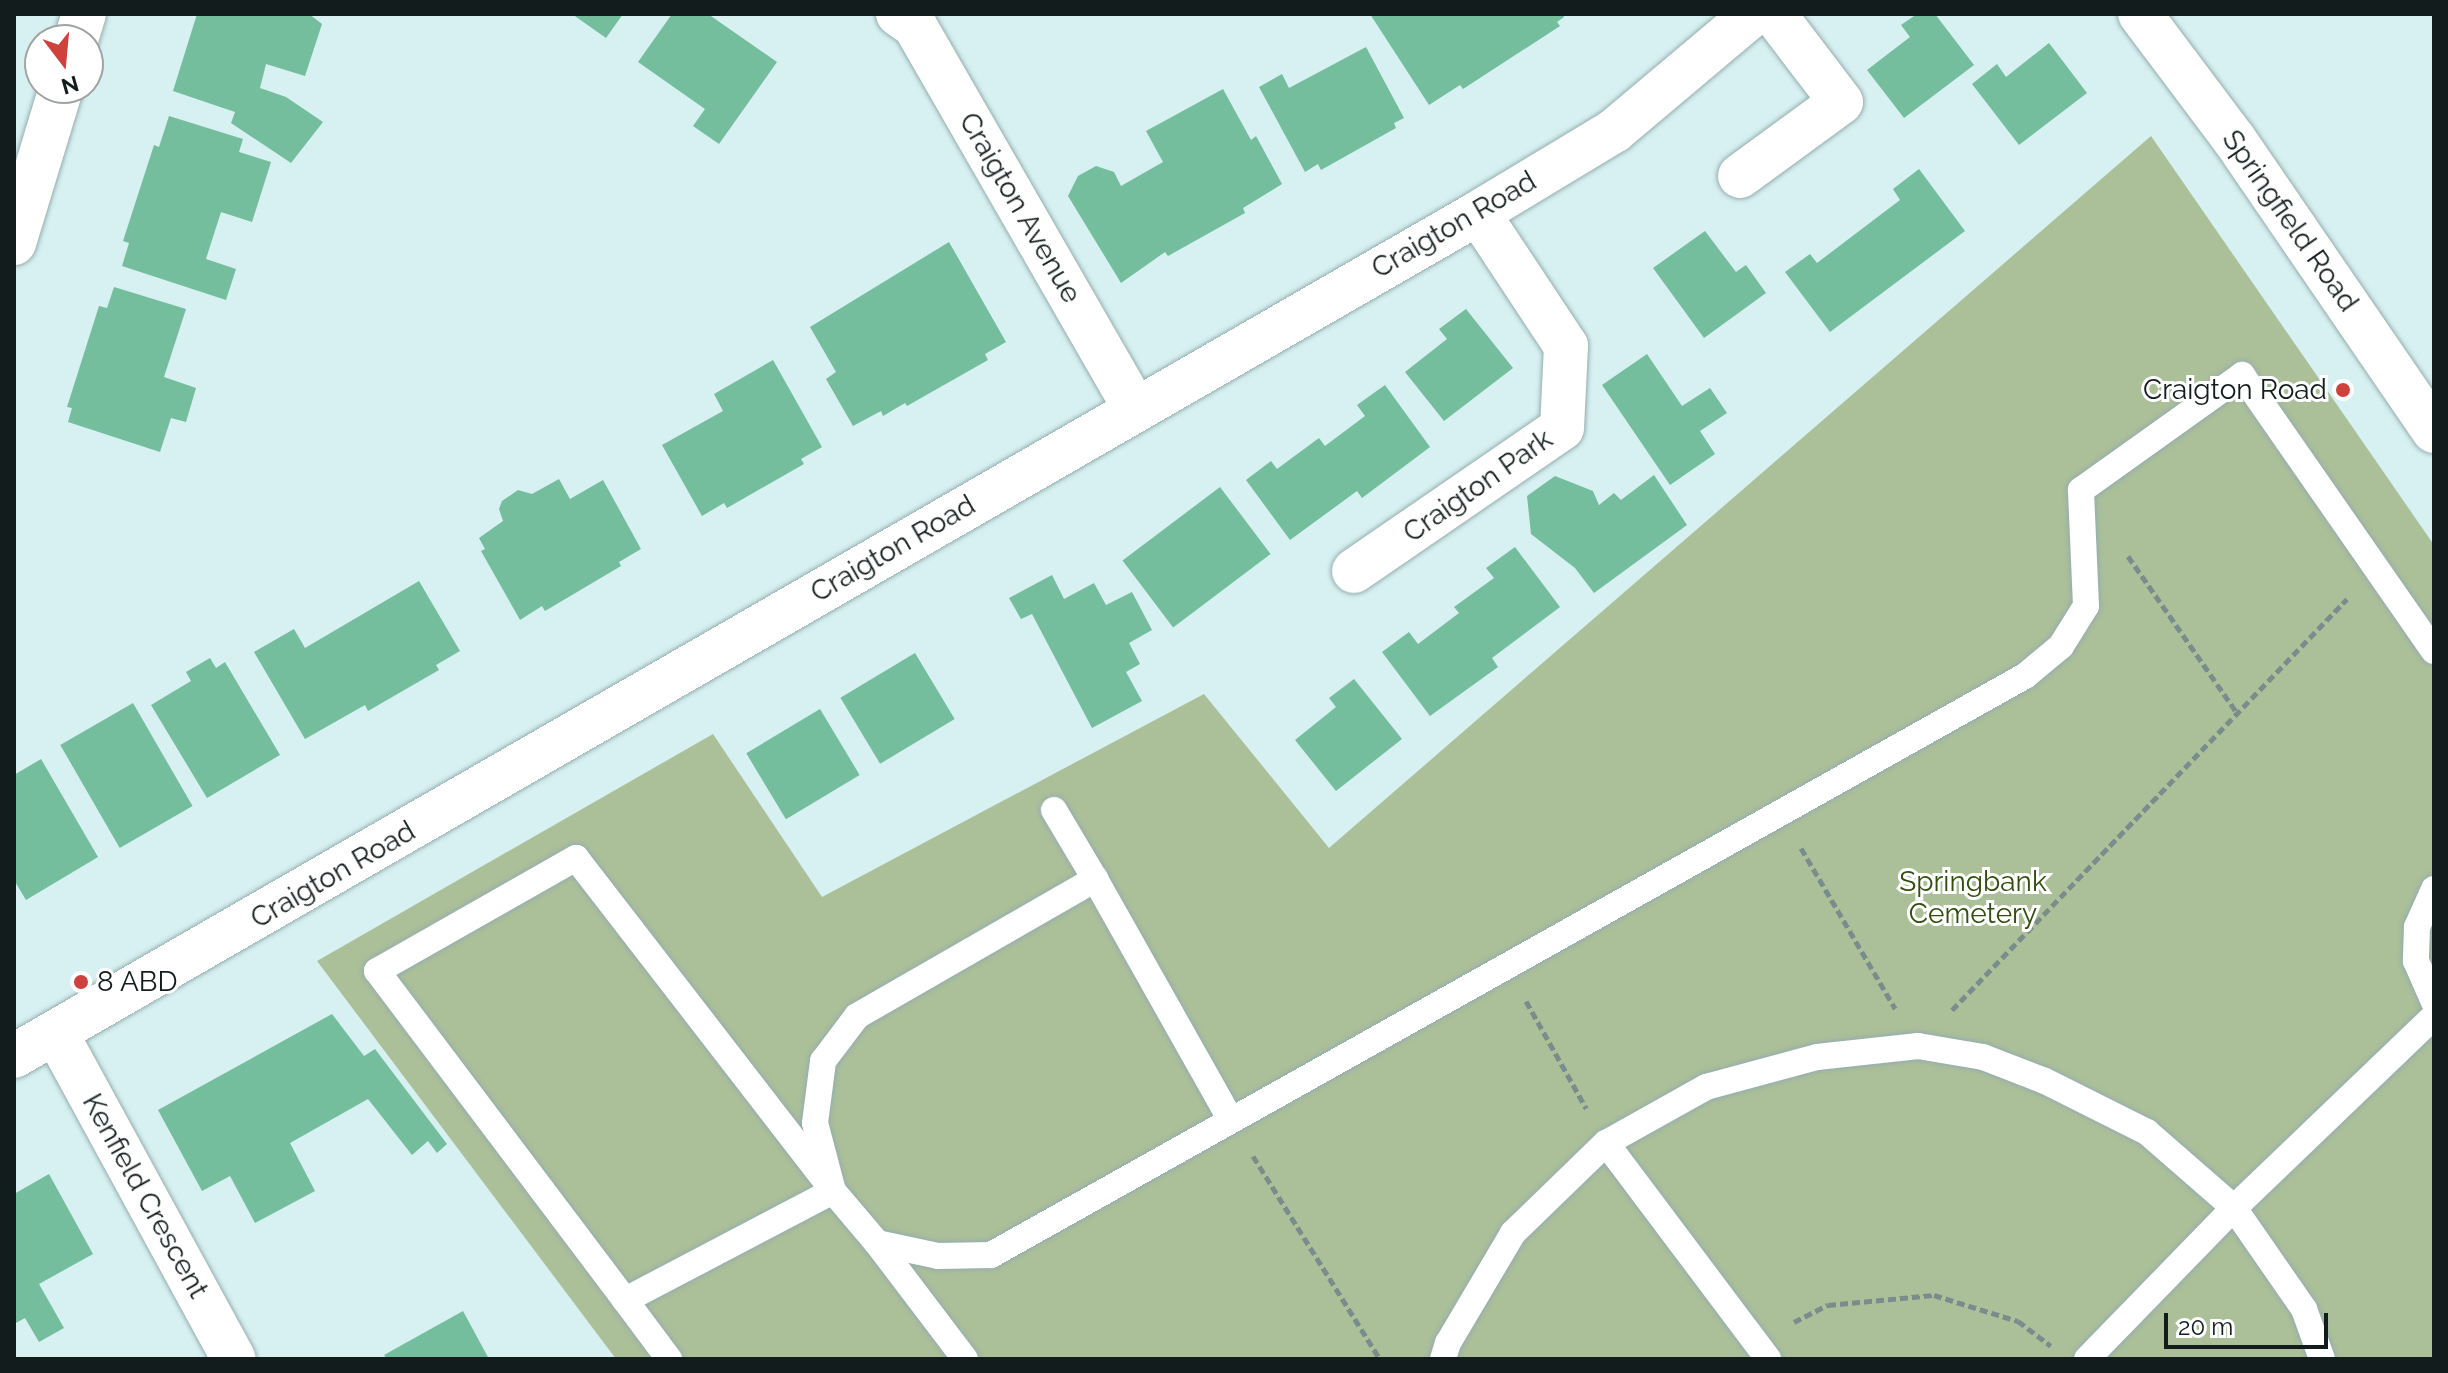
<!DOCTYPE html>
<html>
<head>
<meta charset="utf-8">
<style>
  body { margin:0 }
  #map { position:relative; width:2448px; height:1373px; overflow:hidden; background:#d7f0f1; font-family:Raleway,sans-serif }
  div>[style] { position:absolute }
  .green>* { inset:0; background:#abbf99 }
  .building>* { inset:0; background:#74bd9d; transform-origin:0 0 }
  .path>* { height:5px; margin-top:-2.5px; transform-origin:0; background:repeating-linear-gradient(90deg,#7b8c8c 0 8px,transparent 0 12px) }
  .roads { filter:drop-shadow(0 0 2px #95adae) drop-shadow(0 0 2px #95adae) }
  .lane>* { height:26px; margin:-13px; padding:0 13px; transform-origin:13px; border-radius:13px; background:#fff }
  .street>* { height:44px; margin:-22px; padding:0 22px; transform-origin:22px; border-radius:22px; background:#fff }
  .secondary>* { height:44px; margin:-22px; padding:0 22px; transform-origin:22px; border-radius:22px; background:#fff }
  .dots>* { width:22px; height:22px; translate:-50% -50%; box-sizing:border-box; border:4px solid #fff; border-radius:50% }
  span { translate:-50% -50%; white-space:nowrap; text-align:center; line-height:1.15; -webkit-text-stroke:6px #fff; paint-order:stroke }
  .street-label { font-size:28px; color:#131c1c }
  .poi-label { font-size:28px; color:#131c1c }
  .right { translate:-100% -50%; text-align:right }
  .left { translate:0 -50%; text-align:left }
  .park-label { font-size:28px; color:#324d0e }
  .frame { position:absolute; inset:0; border:16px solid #131c1c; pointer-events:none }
  .north { position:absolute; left:24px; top:24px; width:80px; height:80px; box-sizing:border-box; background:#fff; border:2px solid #a1a4a4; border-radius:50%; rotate:164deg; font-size:22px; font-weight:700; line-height:32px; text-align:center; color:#131c1c }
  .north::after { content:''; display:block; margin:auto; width:28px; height:36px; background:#cf413c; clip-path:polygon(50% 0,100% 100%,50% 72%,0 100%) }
  .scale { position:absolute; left:2164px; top:1313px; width:164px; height:36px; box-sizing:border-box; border:4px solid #131c1c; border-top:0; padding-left:10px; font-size:24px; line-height:28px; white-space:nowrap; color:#131c1c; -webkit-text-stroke:6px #fff; paint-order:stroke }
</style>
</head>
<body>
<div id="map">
  <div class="green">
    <div style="clip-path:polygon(2151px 136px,2434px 545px,2434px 1359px,616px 1359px,317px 961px,713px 734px,822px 897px,1204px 694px,1329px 848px)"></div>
  </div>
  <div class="building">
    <div style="clip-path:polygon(197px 14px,309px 14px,322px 24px,305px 76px,266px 64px,260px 88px,286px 97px,323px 122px,291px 163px,231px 123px,235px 112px,173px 91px)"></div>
    <div style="clip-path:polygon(572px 14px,623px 14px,606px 38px)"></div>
    <div style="clip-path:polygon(672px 14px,708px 14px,777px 62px,719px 144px,693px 126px,705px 109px,638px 62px)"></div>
    <div style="clip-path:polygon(1370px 14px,1563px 14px,1564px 17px,1557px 22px,1560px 26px,1463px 89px,1460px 85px,1429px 105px)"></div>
    <div style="clip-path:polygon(1917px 14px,1935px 14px,1974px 65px,1904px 118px,1867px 70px,1910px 37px,1901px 25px)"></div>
    <div style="clip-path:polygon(2049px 43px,2087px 93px,2019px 145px,1972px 84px,1997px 64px,2006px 77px)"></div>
    <div style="clip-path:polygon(1366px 47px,1404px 118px,1394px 123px,1396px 128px,1321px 170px,1318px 164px,1305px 172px,1259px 87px,1282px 74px,1289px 88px)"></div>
    <div style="clip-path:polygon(1223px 89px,1251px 140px,1256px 136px,1282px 184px,1243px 208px,1245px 213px,1168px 256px,1165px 252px,1121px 283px,1068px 196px,1078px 176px,1096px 166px,1114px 172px,1121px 186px,1163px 162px,1146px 131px)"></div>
    <div style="clip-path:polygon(169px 116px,243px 139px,239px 152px,271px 162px,252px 222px,221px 212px,206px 259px,236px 269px,226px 300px,122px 266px,129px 243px,123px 241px,154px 145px,159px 147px)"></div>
    <div style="clip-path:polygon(1919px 169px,1965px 231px,1830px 332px,1785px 272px,1810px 254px,1817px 263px,1900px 200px,1893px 189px)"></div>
    <div style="clip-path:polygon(1705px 231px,1736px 272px,1746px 265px,1766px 293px,1704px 338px,1653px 268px)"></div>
    <div style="clip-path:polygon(949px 242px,1006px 342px,985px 354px,988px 360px,907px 406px,905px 403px,883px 416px,881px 411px,853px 426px,826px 379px,836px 372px,810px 327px)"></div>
    <div style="clip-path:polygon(114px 287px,186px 309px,164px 377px,196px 388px,186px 422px,171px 418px,160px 452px,68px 422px,72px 408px,67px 407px,99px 306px,107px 308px)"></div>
    <div style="clip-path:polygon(1466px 309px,1513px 368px,1444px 421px,1405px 372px,1447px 339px,1439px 329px)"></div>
    <div style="clip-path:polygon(1647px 354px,1682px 406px,1710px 388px,1727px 413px,1700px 431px,1715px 454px,1670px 485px,1602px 385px)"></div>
    <div style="clip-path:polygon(773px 360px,822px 447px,801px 459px,804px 464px,727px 508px,724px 503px,702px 516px,662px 445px,723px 411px,714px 394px)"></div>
    <div style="clip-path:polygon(1385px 385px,1430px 447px,1362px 498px,1357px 491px,1290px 540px,1246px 480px,1271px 461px,1277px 469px,1319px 438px,1325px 446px,1365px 416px,1357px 405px)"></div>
    <div style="clip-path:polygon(1654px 475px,1687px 525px,1594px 593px,1575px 568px,1531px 534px,1527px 496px,1555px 476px,1593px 491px,1599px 505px,1614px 493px,1621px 500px)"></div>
    <div style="clip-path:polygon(559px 479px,570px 499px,603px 480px,641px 549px,619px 562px,621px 566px,545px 611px,542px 606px,520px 620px,481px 551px,485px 549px,479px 538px,503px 521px,499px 509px,502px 501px,518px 490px,532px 494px)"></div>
    <div style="left:1220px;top:487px;width:84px;height:122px;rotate:53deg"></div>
    <div style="clip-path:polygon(1515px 547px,1560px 607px,1492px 658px,1498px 667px,1430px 716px,1382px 652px,1409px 632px,1418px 644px,1459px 613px,1454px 607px,1494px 578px,1486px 568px)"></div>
    <div style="clip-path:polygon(1052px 575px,1064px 599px,1094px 583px,1106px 605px,1132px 592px,1152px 630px,1129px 643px,1140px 664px,1126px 672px,1142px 701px,1092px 728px,1032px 614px,1021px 619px,1009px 598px)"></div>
    <div style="clip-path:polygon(419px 581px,460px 651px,436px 665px,439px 670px,368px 711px,365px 705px,305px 739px,254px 652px,294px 629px,305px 648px)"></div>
    <div style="left:915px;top:653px;width:77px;height:87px;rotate:59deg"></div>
    <div style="clip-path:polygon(210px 658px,216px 668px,225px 662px,280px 755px,207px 798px,151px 705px,191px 681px,186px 672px)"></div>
    <div style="clip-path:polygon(1354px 679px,1402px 739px,1336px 791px,1295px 740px,1336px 707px,1329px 698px)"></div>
    <div style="left:133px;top:703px;width:119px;height:84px;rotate:60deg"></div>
    <div style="left:820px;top:709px;width:77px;height:86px;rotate:59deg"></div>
    <div style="clip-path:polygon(41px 759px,98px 857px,26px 900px,14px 880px,14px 775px)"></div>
    <div style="clip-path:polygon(332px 1014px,364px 1056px,375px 1049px,447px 1144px,437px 1153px,428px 1141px,412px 1155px,368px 1099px,290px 1143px,315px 1191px,255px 1223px,230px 1176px,202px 1191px,158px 1110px)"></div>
    <div style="clip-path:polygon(49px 1174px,93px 1254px,39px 1284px,64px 1328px,39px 1342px,25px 1318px,14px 1324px,14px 1194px)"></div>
    <div style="clip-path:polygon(463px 1311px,489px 1359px,387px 1359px,384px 1355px)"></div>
  </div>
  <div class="path">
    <div style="left:2128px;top:556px;width:191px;rotate:55.2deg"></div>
    <div style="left:1801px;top:848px;width:186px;rotate:59.6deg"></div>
    <div style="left:1526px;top:1001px;width:123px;rotate:60.7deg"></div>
    <div style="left:1952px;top:1010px;width:570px;rotate:-46.14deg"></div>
    <div style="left:1253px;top:1156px;width:239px;rotate:58deg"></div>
    <div style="left:1794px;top:1322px;width:38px;rotate:-27deg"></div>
    <div style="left:1828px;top:1305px;width:106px;rotate:-5.4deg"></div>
    <div style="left:1934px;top:1295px;width:88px;rotate:17.2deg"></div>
    <div style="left:2018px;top:1321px;width:41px;rotate:37.1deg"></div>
  </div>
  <div class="roads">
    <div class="lane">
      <div style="left:1054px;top:810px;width:80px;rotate:59.3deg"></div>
      <div style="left:576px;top:858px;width:421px;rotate:52.3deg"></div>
      <div style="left:833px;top:1191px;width:235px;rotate:152.3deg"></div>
      <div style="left:625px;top:1300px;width:412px;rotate:-127deg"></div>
      <div style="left:377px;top:971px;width:229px;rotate:-29.6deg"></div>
      <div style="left:2434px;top:889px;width:42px;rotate:114.1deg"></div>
      <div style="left:2417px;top:927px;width:34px;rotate:92deg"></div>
      <div style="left:2416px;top:961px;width:45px;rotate:66.3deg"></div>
      <div style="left:1606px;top:1143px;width:270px;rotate:53.1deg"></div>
      <div style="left:877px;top:1243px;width:68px;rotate:-130.2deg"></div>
      <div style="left:833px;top:1191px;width:70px;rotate:-104.8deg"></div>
      <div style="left:815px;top:1123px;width:63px;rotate:-82.6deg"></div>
      <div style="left:823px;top:1061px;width:56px;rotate:-52.9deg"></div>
      <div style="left:857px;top:1016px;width:275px;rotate:-29.9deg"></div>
      <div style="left:1095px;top:879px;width:275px;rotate:60.6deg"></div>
      <div style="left:625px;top:1300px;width:74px;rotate:53.3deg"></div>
      <div style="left:965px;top:1359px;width:146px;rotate:-127.2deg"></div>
      <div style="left:877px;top:1243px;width:62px;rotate:12deg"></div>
      <div style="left:938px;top:1256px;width:53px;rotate:-1.1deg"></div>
      <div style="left:991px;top:1255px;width:1185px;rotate:-29.25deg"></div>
      <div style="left:2025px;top:676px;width:47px;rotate:-39.8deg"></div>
      <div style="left:2061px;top:646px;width:47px;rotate:-58deg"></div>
      <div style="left:2086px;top:606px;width:116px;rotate:-92.5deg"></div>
      <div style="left:2081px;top:490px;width:198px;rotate:-35.5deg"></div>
      <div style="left:2242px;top:375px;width:336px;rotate:55.2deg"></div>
      <div style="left:1443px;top:1359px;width:17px;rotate:-73deg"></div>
      <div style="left:1448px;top:1343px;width:128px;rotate:-59.4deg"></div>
      <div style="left:1513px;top:1233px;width:129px;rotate:-44.1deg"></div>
      <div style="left:1606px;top:1143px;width:115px;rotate:-29.2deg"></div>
      <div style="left:1706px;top:1087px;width:115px;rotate:-15.1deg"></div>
      <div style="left:1817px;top:1057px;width:102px;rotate:-6.2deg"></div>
      <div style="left:1918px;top:1046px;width:66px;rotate:9.6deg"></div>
      <div style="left:1983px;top:1057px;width:66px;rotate:21.2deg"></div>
      <div style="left:2045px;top:1081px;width:114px;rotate:26.6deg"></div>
      <div style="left:2147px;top:1132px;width:116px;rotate:41.1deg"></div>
      <div style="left:2234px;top:1208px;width:123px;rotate:55.3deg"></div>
      <div style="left:2304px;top:1309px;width:53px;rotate:70.2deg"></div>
      <div style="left:2087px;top:1359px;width:211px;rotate:-45.8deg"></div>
      <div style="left:2234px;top:1208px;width:277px;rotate:-43.8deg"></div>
    </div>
    <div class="street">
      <div style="left:898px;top:14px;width:21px;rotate:35deg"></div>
      <div style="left:915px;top:26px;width:441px;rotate:60.1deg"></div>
      <div style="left:76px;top:40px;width:27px;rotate:-73deg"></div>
      <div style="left:1740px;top:176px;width:125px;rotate:-36.2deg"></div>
      <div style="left:1841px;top:102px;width:111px;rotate:-127.3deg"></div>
      <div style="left:14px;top:243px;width:162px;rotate:-73.1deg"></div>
      <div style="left:1354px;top:571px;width:252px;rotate:-34.5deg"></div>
      <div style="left:1562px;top:428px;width:82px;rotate:-87.2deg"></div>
      <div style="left:1566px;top:346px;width:159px;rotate:-123.5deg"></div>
      <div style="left:56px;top:1033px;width:371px;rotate:61.4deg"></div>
    </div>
    <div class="secondary">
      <div style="left:2140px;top:14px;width:156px;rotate:53.1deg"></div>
      <div style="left:2234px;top:139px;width:354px;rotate:55.6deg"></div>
      <div style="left:14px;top:1056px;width:1689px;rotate:-29.93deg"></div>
      <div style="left:1478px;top:213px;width:159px;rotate:-31.1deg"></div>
      <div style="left:1614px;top:131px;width:182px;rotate:-40.1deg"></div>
    </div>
  </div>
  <div class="dots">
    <div style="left:2343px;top:390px;background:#cf413c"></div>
    <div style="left:81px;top:982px;background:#cf413c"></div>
  </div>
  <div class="street-label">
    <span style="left:1020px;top:208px;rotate:60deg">Craigton Avenue</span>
    <span style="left:2290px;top:221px;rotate:55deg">Springfield Road</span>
    <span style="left:1454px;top:225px;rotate:-30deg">Craigton Road</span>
    <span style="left:1478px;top:486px;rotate:-35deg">Craigton Park</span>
    <span style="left:893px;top:549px;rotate:-30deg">Craigton Road</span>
    <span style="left:333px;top:875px;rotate:-30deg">Craigton Road</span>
    <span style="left:145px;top:1196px;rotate:61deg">Kenfield Crescent</span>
  </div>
  <div class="poi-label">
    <span class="right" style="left:2327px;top:390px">Craigton Road</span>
    <span class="left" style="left:97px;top:982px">8 ABD</span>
  </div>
  <div class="park-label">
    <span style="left:1973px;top:898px">Springbank<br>Cemetery</span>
  </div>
  <div class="frame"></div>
  <div class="north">N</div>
  <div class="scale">20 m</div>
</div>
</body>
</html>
